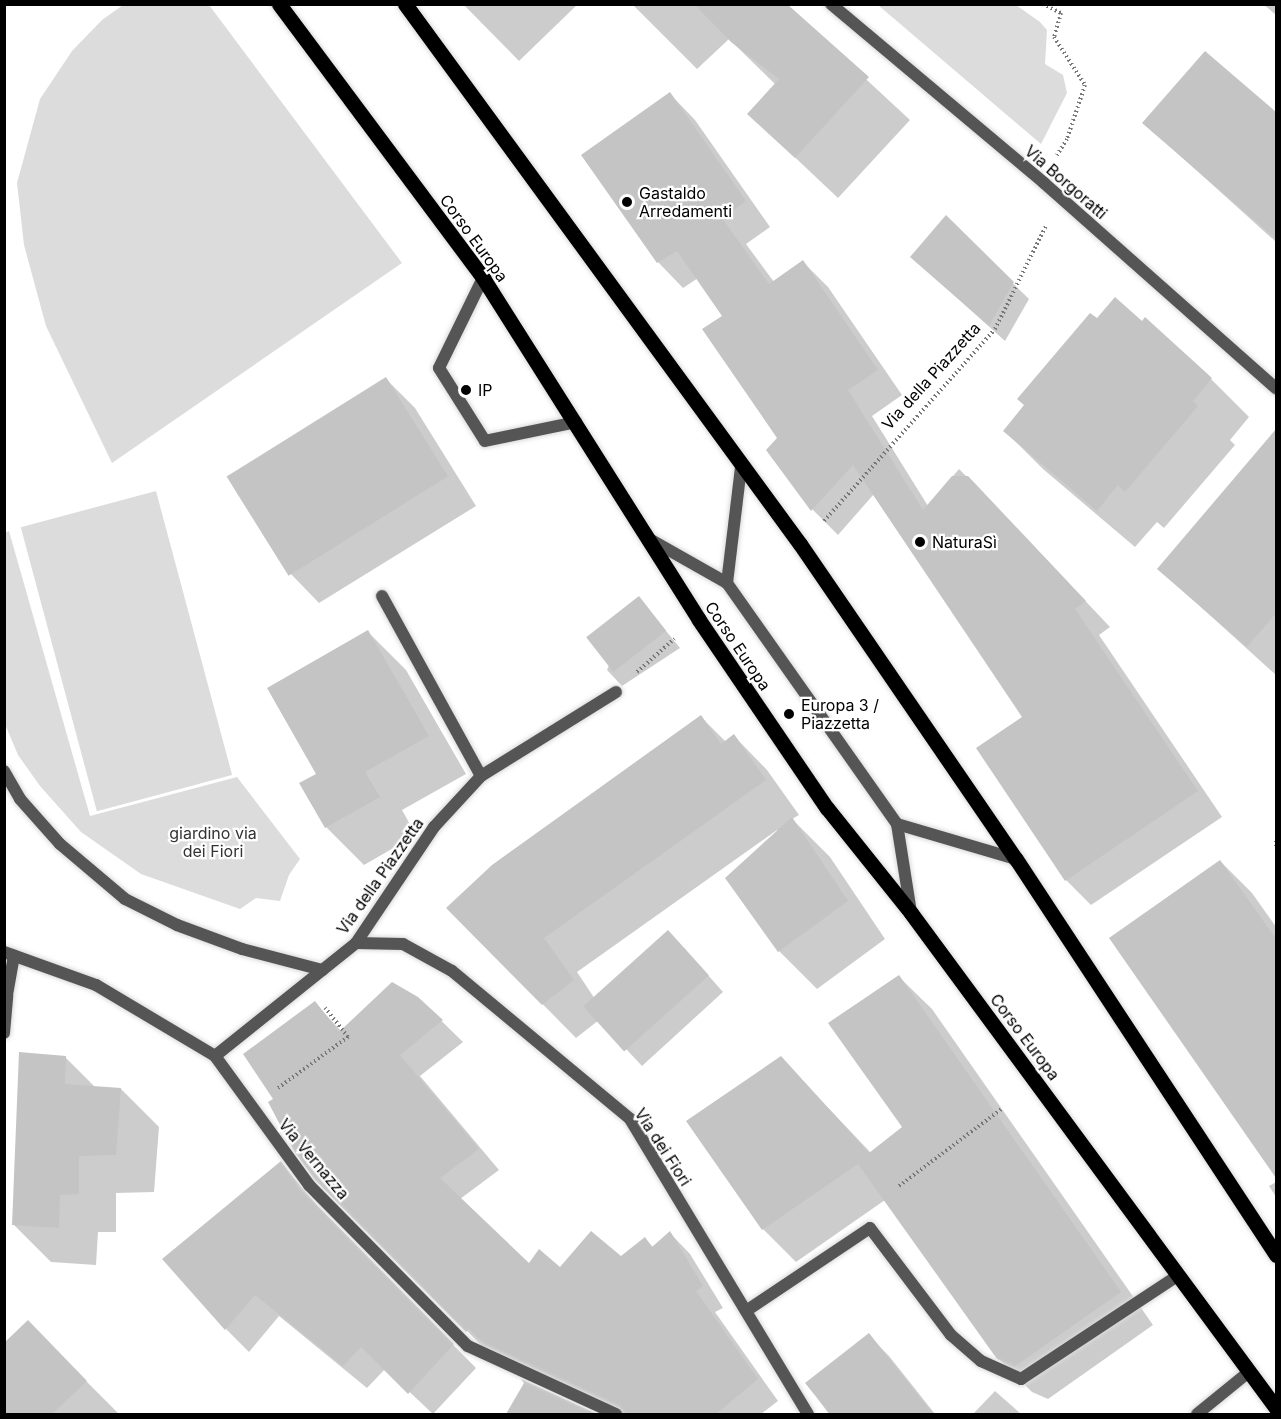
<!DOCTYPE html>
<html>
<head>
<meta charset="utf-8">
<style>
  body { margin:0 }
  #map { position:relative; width:1281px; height:1419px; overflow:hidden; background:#fff; font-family:Inter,sans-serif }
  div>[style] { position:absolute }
  .green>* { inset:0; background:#dcdcdc; transform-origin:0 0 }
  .shadow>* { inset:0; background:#0003 }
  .building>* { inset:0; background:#c4c4c4; transform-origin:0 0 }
  .path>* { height:4px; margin-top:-2px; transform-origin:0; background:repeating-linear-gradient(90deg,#777 0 1.5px,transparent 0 4.5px) }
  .roads { filter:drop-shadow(0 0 2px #dbdbdb) drop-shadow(0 0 2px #dbdbdb) }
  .service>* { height:12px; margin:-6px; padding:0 6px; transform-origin:6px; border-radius:6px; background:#555 }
  .pedestrian>* { height:12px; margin:-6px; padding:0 6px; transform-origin:6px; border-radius:6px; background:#555 }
  .minor>* { height:12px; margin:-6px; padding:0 6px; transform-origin:6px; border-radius:6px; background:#555 }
  .tertiary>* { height:12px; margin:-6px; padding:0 6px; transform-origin:6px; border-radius:6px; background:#555 }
  .primary>* { height:15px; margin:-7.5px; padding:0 7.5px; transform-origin:7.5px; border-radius:7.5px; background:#000 }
  .dots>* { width:16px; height:16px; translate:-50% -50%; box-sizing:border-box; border:3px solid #fff; border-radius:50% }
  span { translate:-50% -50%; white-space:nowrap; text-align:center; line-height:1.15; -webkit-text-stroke:4.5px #fff; paint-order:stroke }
  .street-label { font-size:16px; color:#000 }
  .poi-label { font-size:16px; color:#000 }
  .left { translate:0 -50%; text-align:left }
  .park-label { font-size:16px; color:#333 }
  .frame { position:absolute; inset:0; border:6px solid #000; pointer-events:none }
</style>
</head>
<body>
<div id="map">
  <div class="green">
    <div style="clip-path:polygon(123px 5px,209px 5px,402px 263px,112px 463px,46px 326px,24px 245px,17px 183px,40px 99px,72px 51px,102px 20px)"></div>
    <div style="clip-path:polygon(878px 5px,1016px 5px,1040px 22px,1047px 30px,1045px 64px,1063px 75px,1067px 93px,1041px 144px)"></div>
    <div style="left:156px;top:491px;width:294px;height:140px;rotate:75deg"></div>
    <div style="clip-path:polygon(9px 531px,90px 816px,237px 777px,300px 859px,289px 875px,280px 901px,256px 898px,240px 909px,141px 874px,81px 832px,40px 786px,18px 755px,5px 724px,4px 533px)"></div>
  </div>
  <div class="shadow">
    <div style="clip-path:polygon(463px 4px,578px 4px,519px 61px)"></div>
    <div style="clip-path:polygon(632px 4px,785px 4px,910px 120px,838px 198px,749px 114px,776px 85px,729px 39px,697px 69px)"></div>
    <div style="clip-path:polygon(1263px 4px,1276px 4px,1276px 15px)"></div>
    <div style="clip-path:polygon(1205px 53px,1276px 114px,1276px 242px,1144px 123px)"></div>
    <div style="clip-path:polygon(670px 94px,695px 120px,770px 227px,746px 244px,774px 282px,803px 262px,828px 287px,902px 395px,872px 416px,928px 506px,959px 469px,984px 494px,1110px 627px,1099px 635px,1222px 817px,1091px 905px,1066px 880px,1024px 718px,874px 494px,838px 535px,813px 510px,768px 450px,779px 438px,724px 317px,698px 278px,683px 288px,658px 262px)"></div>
    <div style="clip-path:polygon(946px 217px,1029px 299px,1005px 341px,912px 257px)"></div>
    <div style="clip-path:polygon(1097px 320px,1211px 379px,1249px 417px,1230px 440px,1235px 445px,1164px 528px,1157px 522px,1135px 547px,1043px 469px,1005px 431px)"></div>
    <div style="clip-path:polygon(386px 379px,415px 408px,476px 506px,319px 603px,290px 573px)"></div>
    <div style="clip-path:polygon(1272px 436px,1276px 440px,1276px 675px,1159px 569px)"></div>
    <div style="clip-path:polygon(639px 598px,680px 648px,622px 686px,607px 670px)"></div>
    <div style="clip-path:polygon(368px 632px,406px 670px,466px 774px,402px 810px,416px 835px,364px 865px,326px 827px,318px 774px)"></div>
    <div style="clip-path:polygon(701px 717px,726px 742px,734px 736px,767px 770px,799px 815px,792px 819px,830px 857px,885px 939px,817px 989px,779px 951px,777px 830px,577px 972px,595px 999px,684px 948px,723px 992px,642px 1066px,599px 1020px,576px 1038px,448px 908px)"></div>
    <div style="clip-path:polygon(1220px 861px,1252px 893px,1276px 927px,1276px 1175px,1111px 938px)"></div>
    <div style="clip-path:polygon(899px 977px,932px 1009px,1153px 1325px,1048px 1399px,1032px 1392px,998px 1358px,885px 1200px,796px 1262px,763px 1229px,781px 1058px,871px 1153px,904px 1127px)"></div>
    <div style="clip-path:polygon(418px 998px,463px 1042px,420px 1076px,499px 1170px,460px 1199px,529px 1265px,560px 1269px,621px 1258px,645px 1239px,654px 1248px,670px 1233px,690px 1254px,723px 1308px,715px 1312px,778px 1401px,761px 1414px,615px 1414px,507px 1365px,490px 1348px,487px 1351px,316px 1179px,275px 1099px,315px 1003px,342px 1032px)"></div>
    <div style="clip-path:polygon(65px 1057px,96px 1088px,121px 1089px,159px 1127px,154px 1192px,116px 1193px,116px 1232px,98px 1232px,96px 1265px,51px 1262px,13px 1224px)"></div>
    <div style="clip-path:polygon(281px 1163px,326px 1216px,476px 1368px,433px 1414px,385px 1369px,367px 1388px,279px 1316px,249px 1352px,226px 1329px)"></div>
    <div style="clip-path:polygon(1276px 1182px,1276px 1197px,1269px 1186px)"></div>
    <div style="clip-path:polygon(868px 1335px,889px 1356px,935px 1414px,829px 1414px,807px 1384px)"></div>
    <div style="clip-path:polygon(4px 1345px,65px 1360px,119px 1414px,4px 1414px)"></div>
    <div style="clip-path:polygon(526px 1383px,594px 1414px,508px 1414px)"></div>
    <div style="clip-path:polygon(995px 1391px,1021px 1414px,973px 1414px)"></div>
  </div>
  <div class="building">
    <div style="clip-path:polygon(694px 4px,787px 4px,869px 77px,795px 158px,747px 114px,779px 79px,731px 42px)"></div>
    <div style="clip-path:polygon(1205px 51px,1276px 112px,1276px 239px,1142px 123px)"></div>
    <div style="clip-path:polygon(670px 92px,746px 201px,722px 218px,769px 284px,803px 260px,878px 370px,848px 390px,923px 510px,952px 476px,968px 476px,1086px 601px,1075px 609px,1198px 791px,1065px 881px,976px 748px,1022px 717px,853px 465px,811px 511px,766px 450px,777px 438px,702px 329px,722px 316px,677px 251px,657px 263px,581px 155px)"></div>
    <div style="clip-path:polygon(946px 215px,1014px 282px,989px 326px,910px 257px)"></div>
    <div style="clip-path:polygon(1115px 297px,1142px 321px,1145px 317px,1212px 378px,1193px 401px,1198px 406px,1125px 492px,1118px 485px,1097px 511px,1003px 431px,1024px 405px,1017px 399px,1090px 313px,1097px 318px)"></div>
    <div style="left:386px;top:377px;width:117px;height:188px;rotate:58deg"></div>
    <div style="clip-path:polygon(1276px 429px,1276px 613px,1247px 647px,1157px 569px)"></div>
    <div style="left:639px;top:596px;width:44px;height:67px;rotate:52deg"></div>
    <div style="clip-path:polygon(368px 630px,429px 736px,365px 772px,380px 797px,325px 828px,299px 783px,316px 774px,267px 688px)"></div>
    <div style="clip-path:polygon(701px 715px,721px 744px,734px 734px,766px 780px,544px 938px,574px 980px,542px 1005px,446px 908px,492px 865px)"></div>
    <div style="clip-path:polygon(792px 817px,848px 901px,778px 952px,725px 878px)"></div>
    <div style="clip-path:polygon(1220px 860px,1276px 939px,1276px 1178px,1109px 938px)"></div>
    <div style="left:668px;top:930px;width:61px;height:114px;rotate:48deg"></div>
    <div style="clip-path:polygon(899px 975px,1121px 1292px,1014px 1367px,997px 1359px,858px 1164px,762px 1230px,686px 1121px,781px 1056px,869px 1153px,902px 1127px,828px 1023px)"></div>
    <div style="clip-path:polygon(392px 982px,418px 997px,443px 1020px,400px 1055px,479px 1149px,440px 1178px,529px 1263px,539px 1249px,560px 1267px,591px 1231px,621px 1256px,645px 1237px,652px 1247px,670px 1231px,703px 1286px,696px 1291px,758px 1379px,716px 1414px,624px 1414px,619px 1407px,485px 1345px,469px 1329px,466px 1332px,315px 1180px,294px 1151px,268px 1102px,273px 1099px,243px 1054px,315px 1001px,339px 1032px)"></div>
    <div style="clip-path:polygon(19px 1052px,66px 1056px,65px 1084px,121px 1088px,116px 1155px,79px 1156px,79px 1194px,60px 1195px,59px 1228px,12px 1225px)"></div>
    <div style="clip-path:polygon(281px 1161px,303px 1191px,454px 1344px,408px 1394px,361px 1347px,343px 1366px,255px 1295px,225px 1330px,162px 1259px)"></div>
    <div style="clip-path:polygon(28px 1320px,87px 1381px,52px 1414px,4px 1414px,4px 1343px)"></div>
    <div style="clip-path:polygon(869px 1333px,933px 1414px,830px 1414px,805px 1383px)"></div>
    <div style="clip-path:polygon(521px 1379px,597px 1414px,506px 1414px,524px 1383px)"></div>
  </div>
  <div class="path">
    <div style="left:1043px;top:4px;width:20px;rotate:27deg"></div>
    <div style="left:1061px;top:13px;width:25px;rotate:106deg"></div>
    <div style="left:1054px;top:37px;width:57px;rotate:57.1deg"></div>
    <div style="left:1085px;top:85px;width:57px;rotate:108.4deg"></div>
    <div style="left:1067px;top:139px;width:19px;rotate:122deg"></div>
    <div style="left:824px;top:521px;width:257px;rotate:-48.3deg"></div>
    <div style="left:995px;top:329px;width:115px;rotate:-63.7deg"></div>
    <div style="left:637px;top:672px;width:50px;rotate:-41.7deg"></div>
    <div style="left:1276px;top:841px;width:5px;rotate:90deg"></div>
    <div style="left:278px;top:1088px;width:87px;rotate:-36.1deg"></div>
    <div style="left:348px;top:1037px;width:37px;rotate:-128deg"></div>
    <div style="left:899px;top:1186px;width:130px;rotate:-36.9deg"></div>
  </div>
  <div class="roads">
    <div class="service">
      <div style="left:483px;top:278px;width:100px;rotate:116.1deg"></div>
      <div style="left:439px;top:368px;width:86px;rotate:57.8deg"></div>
      <div style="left:485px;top:441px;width:93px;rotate:-11.8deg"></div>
      <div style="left:651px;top:540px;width:87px;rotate:29.5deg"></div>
      <div style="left:727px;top:583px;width:295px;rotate:54.8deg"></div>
      <div style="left:897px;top:824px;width:89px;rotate:81deg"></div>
      <div style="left:727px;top:583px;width:117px;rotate:-83.1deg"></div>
      <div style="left:4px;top:771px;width:32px;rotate:60deg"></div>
      <div style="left:20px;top:799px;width:60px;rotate:48.4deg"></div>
      <div style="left:60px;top:844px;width:85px;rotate:40.2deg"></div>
      <div style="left:125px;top:899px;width:58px;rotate:26.6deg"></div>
      <div style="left:177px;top:925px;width:69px;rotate:20.3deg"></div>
      <div style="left:242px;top:949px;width:83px;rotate:14.7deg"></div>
      <div style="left:897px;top:824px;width:124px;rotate:16.4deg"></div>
      <div style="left:746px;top:1311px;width:149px;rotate:-33.8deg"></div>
      <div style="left:870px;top:1228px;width:134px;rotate:52.9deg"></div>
      <div style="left:951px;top:1335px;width:40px;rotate:41deg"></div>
      <div style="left:981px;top:1361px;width:44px;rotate:24.2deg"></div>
      <div style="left:1021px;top:1379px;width:189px;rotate:-33.4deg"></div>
      <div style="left:1197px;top:1414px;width:68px;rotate:-39.1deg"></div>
    </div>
    <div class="pedestrian">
      <div style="left:7px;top:995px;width:40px;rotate:-80deg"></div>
      <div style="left:215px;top:1056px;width:160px;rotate:53.9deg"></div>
      <div style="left:309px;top:1185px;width:226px;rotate:45.4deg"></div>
      <div style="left:468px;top:1346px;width:163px;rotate:24.7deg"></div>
    </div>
    <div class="minor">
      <div style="left:382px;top:596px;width:205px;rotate:61.2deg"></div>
      <div style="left:356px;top:943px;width:47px;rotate:1.2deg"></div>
      <div style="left:403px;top:944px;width:56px;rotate:28.9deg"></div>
      <div style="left:452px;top:971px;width:231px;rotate:39.7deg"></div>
      <div style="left:630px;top:1119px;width:345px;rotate:58.9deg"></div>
      <div style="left:4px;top:952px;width:98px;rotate:19.7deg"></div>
      <div style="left:96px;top:985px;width:139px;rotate:30.8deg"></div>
      <div style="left:215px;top:1056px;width:181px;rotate:-38.7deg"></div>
      <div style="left:356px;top:943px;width:140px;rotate:-56.1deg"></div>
      <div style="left:434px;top:827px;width:69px;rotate:-47.3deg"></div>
      <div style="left:481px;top:776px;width:159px;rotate:-31.9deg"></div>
      <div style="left:4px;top:1033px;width:38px;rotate:-85deg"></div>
    </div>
    <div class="tertiary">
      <div style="left:831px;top:4px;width:278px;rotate:40deg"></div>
      <div style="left:1044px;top:183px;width:310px;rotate:41.5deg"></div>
    </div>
    <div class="primary">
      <div style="left:279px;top:4px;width:342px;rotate:53.3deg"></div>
      <div style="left:483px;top:278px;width:404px;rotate:57.7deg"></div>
      <div style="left:699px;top:620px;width:227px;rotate:55.8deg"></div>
      <div style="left:827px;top:808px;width:134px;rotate:51.3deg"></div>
      <div style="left:911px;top:913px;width:615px;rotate:53.6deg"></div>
      <div style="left:405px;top:4px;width:669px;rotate:53.82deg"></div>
      <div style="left:800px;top:544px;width:382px;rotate:55.6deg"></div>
      <div style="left:1016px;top:859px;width:474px;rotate:56.7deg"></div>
    </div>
  </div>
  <div class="dots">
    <div style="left:627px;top:202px;background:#000"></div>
    <div style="left:466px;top:390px;background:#000"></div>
    <div style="left:920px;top:542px;background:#000"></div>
    <div style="left:789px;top:714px;background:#000"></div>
  </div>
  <div class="street-label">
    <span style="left:1066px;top:182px;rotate:41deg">Via Borgoratti</span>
    <span style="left:474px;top:238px;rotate:54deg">Corso Europa</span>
    <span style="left:931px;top:376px;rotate:-48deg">Via della Piazzetta</span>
    <span style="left:738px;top:646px;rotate:56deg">Corso Europa</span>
    <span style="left:380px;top:876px;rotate:-55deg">Via della Piazzetta</span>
    <span style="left:1025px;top:1037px;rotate:53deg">Corso Europa</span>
    <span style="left:663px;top:1147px;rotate:57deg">Via dei Fiori</span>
    <span style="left:314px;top:1159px;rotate:50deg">Via Vernazza</span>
  </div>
  <div class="poi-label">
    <span class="left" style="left:639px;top:202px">Gastaldo<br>Arredamenti</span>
    <span class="left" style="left:478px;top:390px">IP</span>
    <span class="left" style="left:932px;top:542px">NaturaSì</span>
    <span class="left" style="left:801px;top:714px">Europa 3 /<br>Piazzetta</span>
  </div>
  <div class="park-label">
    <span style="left:213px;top:842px">giardino via<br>dei Fiori</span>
  </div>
  <div class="frame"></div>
</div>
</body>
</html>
